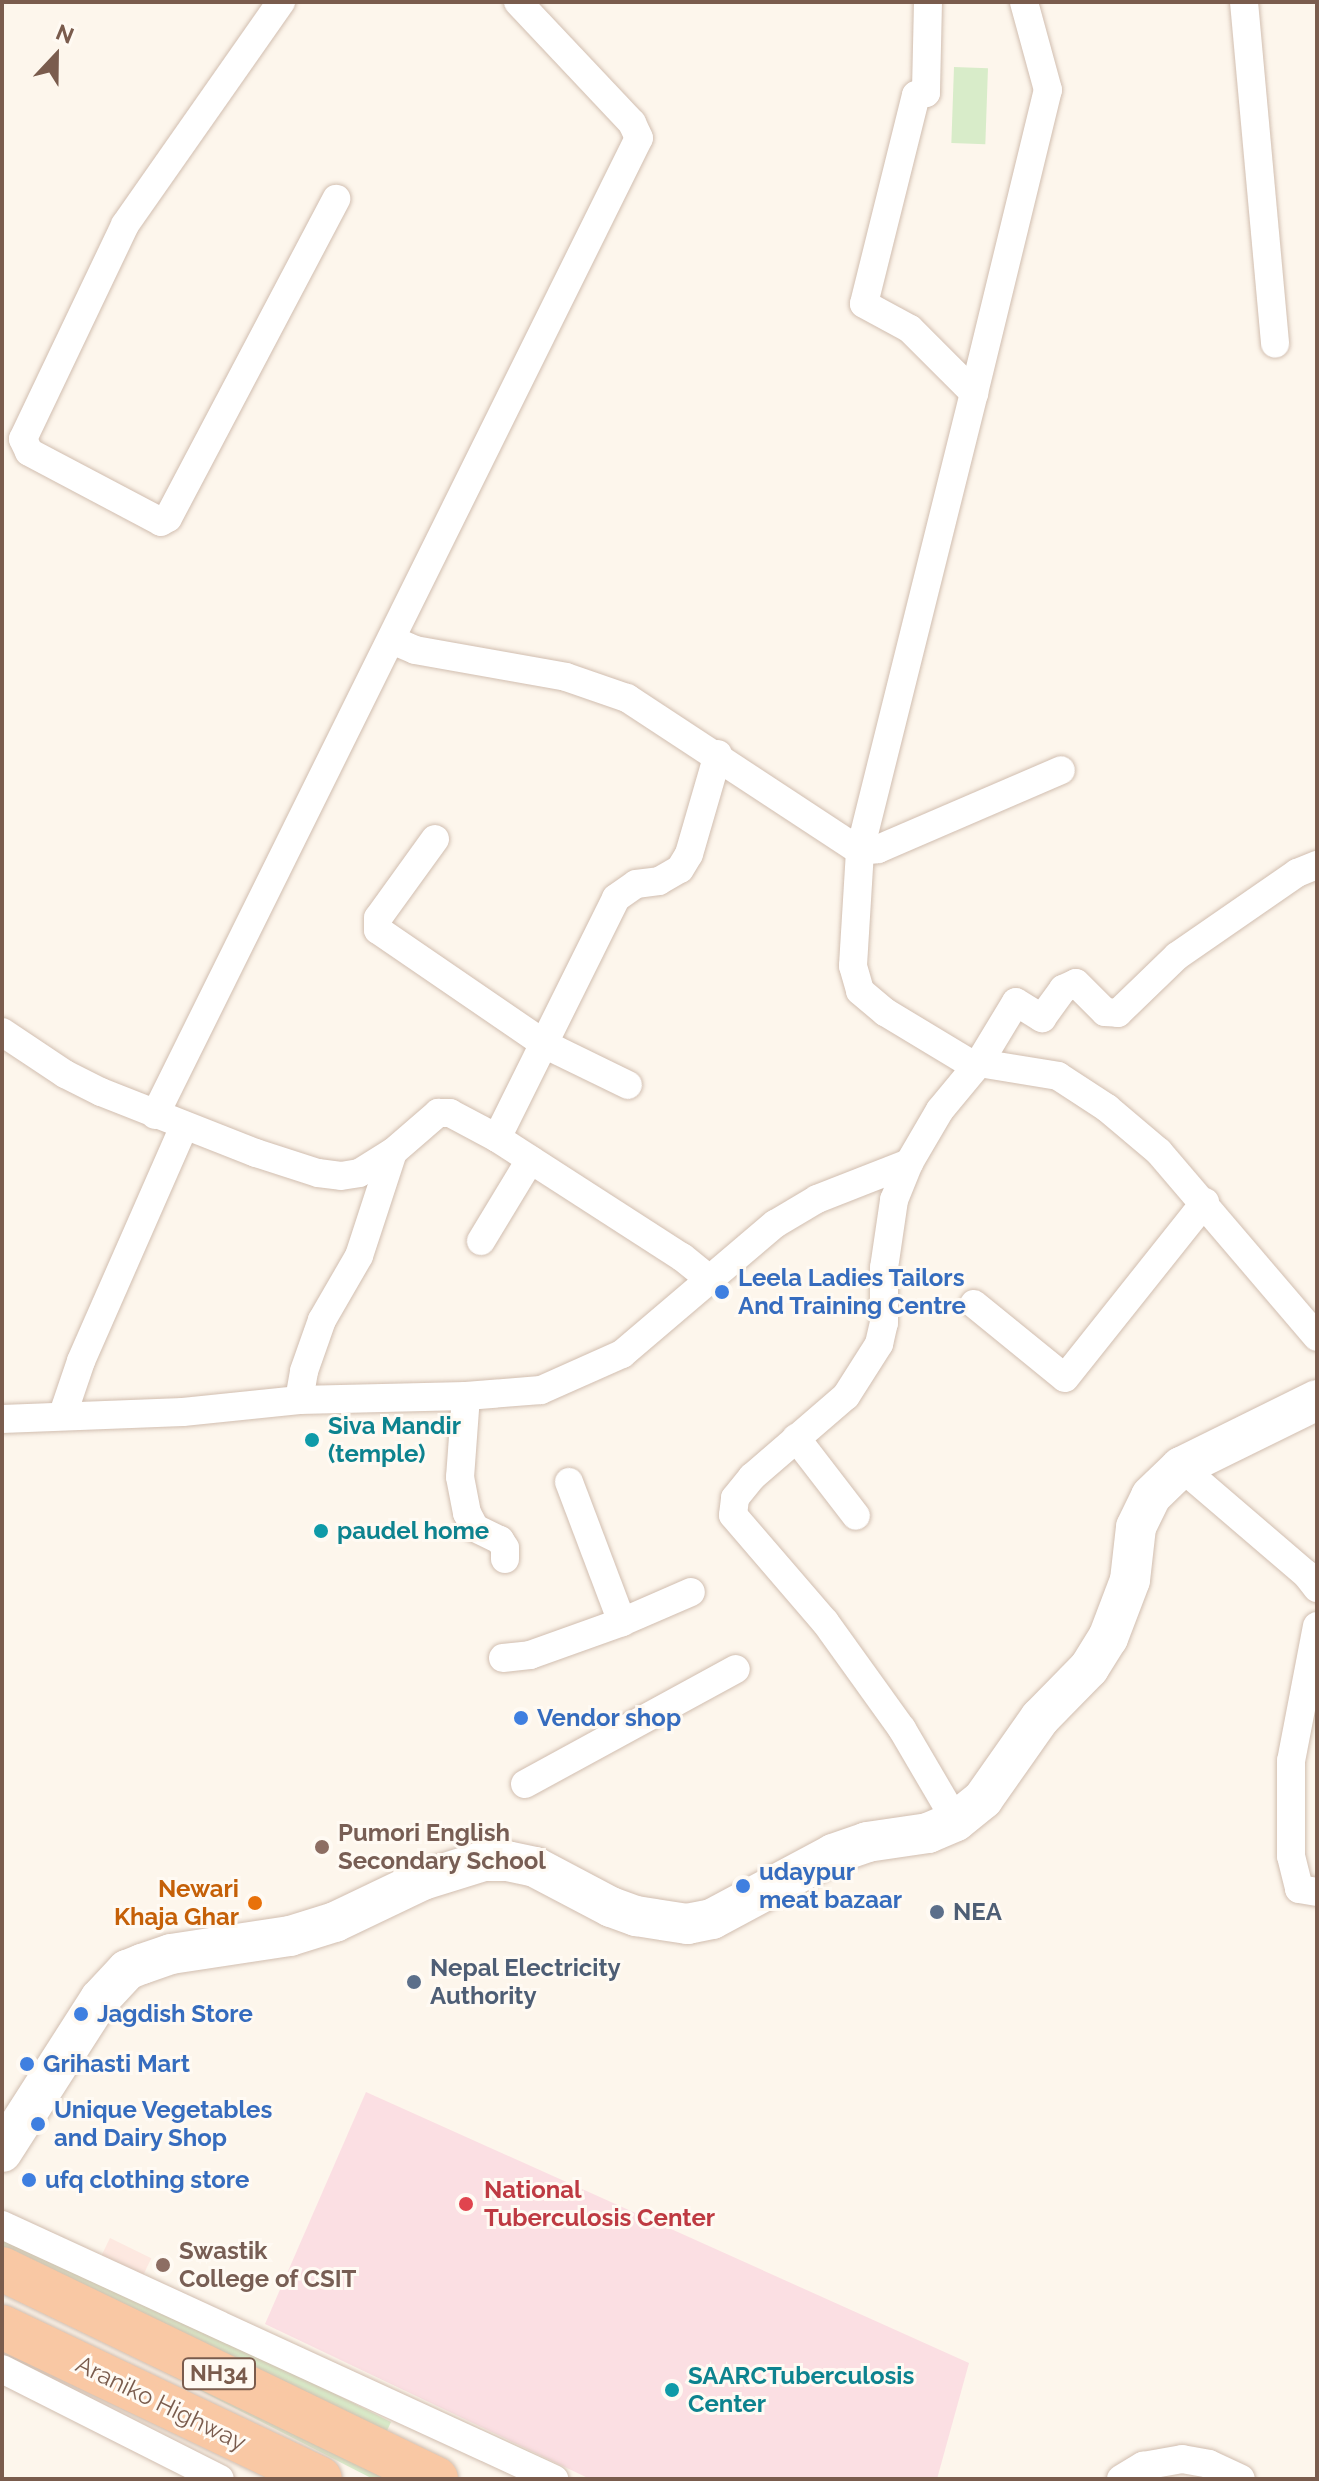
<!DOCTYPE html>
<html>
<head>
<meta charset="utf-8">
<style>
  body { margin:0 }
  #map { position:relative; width:1319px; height:2481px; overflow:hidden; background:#fdf6ec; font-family:Raleway,sans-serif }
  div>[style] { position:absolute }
  .commercial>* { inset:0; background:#fde8e0; transform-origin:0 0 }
  .medical>* { inset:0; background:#fbdfe3 }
  .green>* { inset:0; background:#d8ecc9; transform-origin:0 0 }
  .roads { filter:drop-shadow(0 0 2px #d1beb0) drop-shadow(0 0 2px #d1beb0) }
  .minor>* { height:28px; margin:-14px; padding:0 14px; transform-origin:14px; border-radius:14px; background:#fff }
  .secondary>* { height:40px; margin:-20px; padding:0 20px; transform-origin:20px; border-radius:20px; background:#fff }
  .trunk>* { height:44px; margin:-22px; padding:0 22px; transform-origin:22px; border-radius:22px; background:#f9c8a4 }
  .dots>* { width:22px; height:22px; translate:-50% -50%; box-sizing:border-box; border:4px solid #fffaf3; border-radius:50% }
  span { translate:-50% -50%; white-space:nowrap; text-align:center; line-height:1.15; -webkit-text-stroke:6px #fffaf3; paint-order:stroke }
  .shield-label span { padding:2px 6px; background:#fffaf3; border:2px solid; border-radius:6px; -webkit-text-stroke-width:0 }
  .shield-label { font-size:22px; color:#7a5c4d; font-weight:700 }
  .shop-label { font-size:24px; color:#366cbe; font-weight:700 }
  .left { translate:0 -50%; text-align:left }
  .culture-label { font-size:24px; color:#0d838f; font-weight:700 }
  .education-label { font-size:24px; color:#785e54; font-weight:700 }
  .food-label { font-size:24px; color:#c56008; font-weight:700 }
  .right { translate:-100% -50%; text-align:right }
  .service-label { font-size:24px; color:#4e5e75; font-weight:700 }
  .health-label { font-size:24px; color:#be3a42; font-weight:700 }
  .street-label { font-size:24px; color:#7a5c4d }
  .frame { position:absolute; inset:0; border:4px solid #7a5c4d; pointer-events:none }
  .north { position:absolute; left:16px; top:16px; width:80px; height:80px; -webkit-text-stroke:6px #fffaf3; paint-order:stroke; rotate:22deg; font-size:22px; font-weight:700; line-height:32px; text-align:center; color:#7a5c4d }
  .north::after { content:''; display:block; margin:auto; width:28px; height:36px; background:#7a5c4d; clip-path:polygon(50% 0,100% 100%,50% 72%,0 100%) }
</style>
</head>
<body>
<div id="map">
  <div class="commercial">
    <div style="left:110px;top:2238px;width:46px;height:20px;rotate:26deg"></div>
  </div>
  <div class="medical">
    <div style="clip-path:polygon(366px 2092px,969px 2363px,937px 2479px,590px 2479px,265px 2324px)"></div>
  </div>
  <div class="green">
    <div style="left:954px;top:67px;width:34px;height:76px;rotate:2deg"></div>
    <div style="clip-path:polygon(2px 2238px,220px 2336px,391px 2422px,386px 2433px,2px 2247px)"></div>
    <div style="clip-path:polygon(2px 2289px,398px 2479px,373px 2479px)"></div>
  </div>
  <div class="roads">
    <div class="minor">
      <div style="left:281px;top:2px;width:272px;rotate:125deg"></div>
      <div style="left:125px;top:225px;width:237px;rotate:115.5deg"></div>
      <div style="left:23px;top:439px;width:14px;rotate:65deg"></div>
      <div style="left:29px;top:452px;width:149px;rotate:27.9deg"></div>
      <div style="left:161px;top:522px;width:8px;rotate:-30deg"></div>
      <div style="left:168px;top:518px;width:361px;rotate:-62.2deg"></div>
      <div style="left:928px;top:2px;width:91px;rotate:91.3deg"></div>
      <div style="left:926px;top:93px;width:10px;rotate:169deg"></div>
      <div style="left:916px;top:95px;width:215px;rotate:104deg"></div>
      <div style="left:864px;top:304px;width:52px;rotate:28.5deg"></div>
      <div style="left:910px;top:329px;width:91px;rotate:45deg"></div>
      <div style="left:974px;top:393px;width:472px;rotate:104deg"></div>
      <div style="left:860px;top:851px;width:18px;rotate:-6deg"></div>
      <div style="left:878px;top:849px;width:199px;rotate:-23.3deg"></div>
      <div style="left:1244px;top:2px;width:343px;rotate:84.8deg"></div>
      <div style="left:974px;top:393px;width:312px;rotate:-76.3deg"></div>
      <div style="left:1048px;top:90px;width:91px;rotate:-105.3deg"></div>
      <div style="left:392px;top:640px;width:25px;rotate:23deg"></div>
      <div style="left:415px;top:650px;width:153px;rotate:10.1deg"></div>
      <div style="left:566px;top:677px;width:65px;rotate:19deg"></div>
      <div style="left:627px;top:698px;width:279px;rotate:33.3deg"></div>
      <div style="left:860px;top:851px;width:115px;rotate:93.5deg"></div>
      <div style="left:853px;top:966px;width:26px;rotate:74deg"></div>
      <div style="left:860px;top:991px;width:33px;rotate:40deg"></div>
      <div style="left:885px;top:1012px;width:106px;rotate:31.1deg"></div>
      <div style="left:435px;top:839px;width:97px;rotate:125.8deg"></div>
      <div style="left:378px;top:918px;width:12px;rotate:90deg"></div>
      <div style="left:378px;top:930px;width:204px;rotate:34.4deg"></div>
      <div style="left:546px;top:1045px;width:91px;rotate:26deg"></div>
      <div style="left:2px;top:1032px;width:76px;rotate:33.7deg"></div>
      <div style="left:65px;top:1074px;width:40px;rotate:26.6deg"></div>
      <div style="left:101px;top:1092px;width:167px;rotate:21.5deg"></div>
      <div style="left:256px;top:1153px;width:65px;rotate:17.9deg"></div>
      <div style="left:318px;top:1173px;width:23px;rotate:7deg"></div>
      <div style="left:341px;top:1176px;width:18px;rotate:-9deg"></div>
      <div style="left:359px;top:1173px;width:40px;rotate:-32deg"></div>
      <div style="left:393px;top:1152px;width:60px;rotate:-40.9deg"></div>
      <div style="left:438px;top:1113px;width:12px"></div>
      <div style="left:450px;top:1113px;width:53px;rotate:28deg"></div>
      <div style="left:497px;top:1138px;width:220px;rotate:32.8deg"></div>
      <div style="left:682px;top:1257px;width:36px;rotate:39deg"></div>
      <div style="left:979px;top:1063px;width:71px;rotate:-58.8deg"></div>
      <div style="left:1016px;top:1002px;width:31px;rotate:32deg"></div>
      <div style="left:1042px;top:1018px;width:36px;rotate:-54deg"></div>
      <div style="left:1063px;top:989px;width:14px;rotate:-25deg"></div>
      <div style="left:1076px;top:983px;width:41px;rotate:45deg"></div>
      <div style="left:1105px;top:1012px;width:13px;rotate:4deg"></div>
      <div style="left:1118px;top:1013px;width:82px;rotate:-44deg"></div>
      <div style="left:1177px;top:956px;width:146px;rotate:-34.7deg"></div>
      <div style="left:1297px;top:873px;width:22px;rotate:-22deg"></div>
      <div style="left:155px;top:1115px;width:1090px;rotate:-63.65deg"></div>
      <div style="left:639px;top:138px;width:17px;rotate:-115deg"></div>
      <div style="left:632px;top:123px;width:166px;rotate:-133.3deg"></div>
      <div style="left:497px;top:1138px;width:268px;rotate:-63.6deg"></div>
      <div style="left:616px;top:898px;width:24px;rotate:-35deg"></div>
      <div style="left:636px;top:884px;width:23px;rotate:-7deg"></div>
      <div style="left:659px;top:881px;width:24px;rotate:-30deg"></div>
      <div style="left:680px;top:869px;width:17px;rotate:-59deg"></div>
      <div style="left:689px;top:854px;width:104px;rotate:-73.8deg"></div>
      <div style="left:481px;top:1241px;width:95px;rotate:-58.8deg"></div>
      <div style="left:974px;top:1304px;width:117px;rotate:39.1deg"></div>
      <div style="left:1065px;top:1378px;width:225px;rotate:-51.5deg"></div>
      <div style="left:466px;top:1396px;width:81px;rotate:94.2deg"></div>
      <div style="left:460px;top:1477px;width:37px;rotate:79deg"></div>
      <div style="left:467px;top:1513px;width:17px;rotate:62deg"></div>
      <div style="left:475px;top:1528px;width:28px;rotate:26deg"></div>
      <div style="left:500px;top:1540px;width:9px;rotate:58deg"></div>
      <div style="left:505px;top:1548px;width:11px;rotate:90deg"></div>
      <div style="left:299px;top:1400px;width:29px;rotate:-80deg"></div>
      <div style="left:304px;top:1371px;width:54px;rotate:-70.6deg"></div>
      <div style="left:322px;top:1320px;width:74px;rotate:-60deg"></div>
      <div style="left:359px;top:1256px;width:109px;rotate:-71.9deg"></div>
      <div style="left:63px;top:1414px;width:56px;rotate:-71.2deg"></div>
      <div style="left:81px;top:1361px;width:257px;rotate:-66.3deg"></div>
      <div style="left:2px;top:1419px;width:181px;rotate:-2.2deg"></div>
      <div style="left:183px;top:1412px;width:117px;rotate:-5.9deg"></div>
      <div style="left:299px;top:1400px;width:167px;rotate:-1.4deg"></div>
      <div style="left:466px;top:1396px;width:75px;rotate:-4.6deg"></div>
      <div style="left:541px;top:1390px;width:89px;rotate:-24deg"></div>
      <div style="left:622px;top:1354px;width:201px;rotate:-40.4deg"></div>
      <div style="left:775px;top:1224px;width:49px;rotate:-30.8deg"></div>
      <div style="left:817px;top:1199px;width:99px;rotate:-21.4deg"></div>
      <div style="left:796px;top:1438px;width:98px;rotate:52.4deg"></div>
      <div style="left:1181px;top:1467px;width:165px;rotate:40.6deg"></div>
      <div style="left:1306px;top:1574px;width:18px;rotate:52deg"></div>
      <div style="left:569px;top:1482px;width:150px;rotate:69.3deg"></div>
      <div style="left:1317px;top:1626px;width:137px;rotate:100.9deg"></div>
      <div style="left:1291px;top:1761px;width:95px;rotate:90deg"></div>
      <div style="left:1291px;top:1856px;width:34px;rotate:76deg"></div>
      <div style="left:1299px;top:1889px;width:18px;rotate:9deg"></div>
      <div style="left:503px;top:1658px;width:27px;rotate:-6deg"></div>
      <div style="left:530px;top:1655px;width:98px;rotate:-19.7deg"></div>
      <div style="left:622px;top:1622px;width:75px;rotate:-23.5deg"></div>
      <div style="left:525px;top:1784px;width:240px;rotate:-28.6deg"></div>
      <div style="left:956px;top:1821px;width:107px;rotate:-120.4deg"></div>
      <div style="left:902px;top:1729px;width:132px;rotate:-125.7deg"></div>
      <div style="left:825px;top:1622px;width:141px;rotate:-130.7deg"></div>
      <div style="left:733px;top:1515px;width:17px;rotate:-83deg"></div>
      <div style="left:735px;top:1498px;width:27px;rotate:-51deg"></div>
      <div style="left:752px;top:1477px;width:124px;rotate:-40.8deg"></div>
      <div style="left:846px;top:1396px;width:62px;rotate:-57.6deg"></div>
      <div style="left:879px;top:1344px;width:22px;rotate:-77deg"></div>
      <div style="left:884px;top:1323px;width:55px;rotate:-90deg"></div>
      <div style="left:884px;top:1268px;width:69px;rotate:-81.6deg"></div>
      <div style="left:894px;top:1200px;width:40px;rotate:-68deg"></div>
      <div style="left:909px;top:1163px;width:61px;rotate:-59.7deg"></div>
      <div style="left:940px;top:1110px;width:61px;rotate:-50.3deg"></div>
      <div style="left:979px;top:1063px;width:80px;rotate:9.3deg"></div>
      <div style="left:1058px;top:1076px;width:59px;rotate:33.1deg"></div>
      <div style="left:1107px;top:1108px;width:68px;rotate:40.2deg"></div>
      <div style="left:1159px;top:1152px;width:243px;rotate:49.5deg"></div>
      <div style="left:2px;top:2225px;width:608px;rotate:24.71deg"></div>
      <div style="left:2px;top:2369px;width:244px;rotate:26.8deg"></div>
      <div style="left:1121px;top:2479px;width:26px;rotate:-31deg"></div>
      <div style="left:1143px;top:2466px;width:40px;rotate:-10deg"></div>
      <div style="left:1182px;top:2459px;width:27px;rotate:10deg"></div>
      <div style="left:1209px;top:2464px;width:35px;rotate:25deg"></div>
    </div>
    <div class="secondary">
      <div style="left:2px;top:2152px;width:182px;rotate:-57.4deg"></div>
      <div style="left:100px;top:1999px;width:40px;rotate:-47deg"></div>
      <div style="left:127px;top:1970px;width:16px;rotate:-22deg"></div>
      <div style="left:142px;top:1964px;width:31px;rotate:-19deg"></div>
      <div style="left:171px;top:1954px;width:120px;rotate:-8.6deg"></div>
      <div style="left:290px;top:1936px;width:47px;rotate:-17.3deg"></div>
      <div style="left:335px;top:1922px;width:98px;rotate:-25.5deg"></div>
      <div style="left:423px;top:1880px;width:64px;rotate:-17.3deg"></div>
      <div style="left:484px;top:1861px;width:23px"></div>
      <div style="left:507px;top:1861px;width:29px;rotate:12deg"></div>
      <div style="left:535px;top:1867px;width:86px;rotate:27.8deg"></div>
      <div style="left:611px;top:1907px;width:27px;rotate:20deg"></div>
      <div style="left:636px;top:1916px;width:52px;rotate:8.9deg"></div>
      <div style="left:687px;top:1924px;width:25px;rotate:-11deg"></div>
      <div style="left:712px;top:1919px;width:137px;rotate:-28.2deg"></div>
      <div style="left:833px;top:1854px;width:36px;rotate:-19deg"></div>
      <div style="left:867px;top:1842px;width:62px;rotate:-8.4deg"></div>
      <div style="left:928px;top:1833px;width:30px;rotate:-23deg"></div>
      <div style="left:956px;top:1821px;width:35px;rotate:-39deg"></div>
      <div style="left:983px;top:1799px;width:99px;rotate:-54.9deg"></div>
      <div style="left:1040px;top:1718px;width:70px;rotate:-45.6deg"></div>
      <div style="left:1089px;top:1668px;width:36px;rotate:-58deg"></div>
      <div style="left:1108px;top:1638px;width:62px;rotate:-69.2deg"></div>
      <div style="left:1130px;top:1580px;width:53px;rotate:-83.5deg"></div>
      <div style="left:1136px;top:1527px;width:34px;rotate:-64deg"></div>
      <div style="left:1151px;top:1496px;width:42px;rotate:-44deg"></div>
      <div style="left:1181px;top:1467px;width:152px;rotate:-26.2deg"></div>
    </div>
    <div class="trunk">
      <div style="left:2px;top:2269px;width:482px;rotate:25.8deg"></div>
      <div style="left:2px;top:2327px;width:352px;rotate:25.5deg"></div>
    </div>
  </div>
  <div class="dots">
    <div style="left:722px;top:1292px;background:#3f7fe0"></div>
    <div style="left:312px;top:1440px;background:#0f9aa8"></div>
    <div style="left:321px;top:1531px;background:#0f9aa8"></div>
    <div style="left:521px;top:1718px;background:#3f7fe0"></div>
    <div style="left:322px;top:1847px;background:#8d6e63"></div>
    <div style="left:743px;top:1886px;background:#3f7fe0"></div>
    <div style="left:255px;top:1903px;background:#e8710a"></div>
    <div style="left:937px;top:1912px;background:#5c6f8a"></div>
    <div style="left:414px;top:1982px;background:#5c6f8a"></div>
    <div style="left:81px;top:2014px;background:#3f7fe0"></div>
    <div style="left:27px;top:2064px;background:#3f7fe0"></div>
    <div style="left:38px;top:2124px;background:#3f7fe0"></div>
    <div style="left:29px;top:2180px;background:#3f7fe0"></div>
    <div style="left:466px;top:2204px;background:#e0444e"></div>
    <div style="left:163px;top:2265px;background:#8d6e63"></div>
    <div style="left:672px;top:2390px;background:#0f9aa8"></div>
  </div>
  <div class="shield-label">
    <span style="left:219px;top:2374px">NH34</span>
  </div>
  <div class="shop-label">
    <span class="left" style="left:738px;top:1292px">Leela Ladies Tailors<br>And Training Centre</span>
    <span class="left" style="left:537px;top:1718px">Vendor shop</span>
    <span class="left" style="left:759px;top:1886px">udaypur<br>meat bazaar</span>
    <span class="left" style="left:97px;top:2014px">Jagdish Store</span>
    <span class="left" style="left:43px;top:2064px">Grihasti Mart</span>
    <span class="left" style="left:54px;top:2124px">Unique Vegetables<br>and Dairy Shop</span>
    <span class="left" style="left:45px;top:2180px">ufq clothing store</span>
  </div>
  <div class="culture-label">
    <span class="left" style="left:328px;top:1440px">Siva Mandir<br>(temple)</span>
    <span class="left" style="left:337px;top:1531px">paudel home</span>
    <span class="left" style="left:688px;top:2390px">SAARCTuberculosis<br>Center</span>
  </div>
  <div class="education-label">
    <span class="left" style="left:338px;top:1847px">Pumori English<br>Secondary School</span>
    <span class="left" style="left:179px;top:2265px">Swastik<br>College of CSIT</span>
  </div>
  <div class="food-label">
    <span class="right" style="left:239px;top:1903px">Newari<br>Khaja Ghar</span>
  </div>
  <div class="service-label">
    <span class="left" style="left:953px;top:1912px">NEA</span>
    <span class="left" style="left:430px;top:1982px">Nepal Electricity<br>Authority</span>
  </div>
  <div class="health-label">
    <span class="left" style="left:484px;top:2204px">National<br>Tuberculosis Center</span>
  </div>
  <div class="street-label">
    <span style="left:161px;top:2403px;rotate:26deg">Araniko Highway</span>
  </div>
  <div class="frame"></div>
  <div class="north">N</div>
</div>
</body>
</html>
